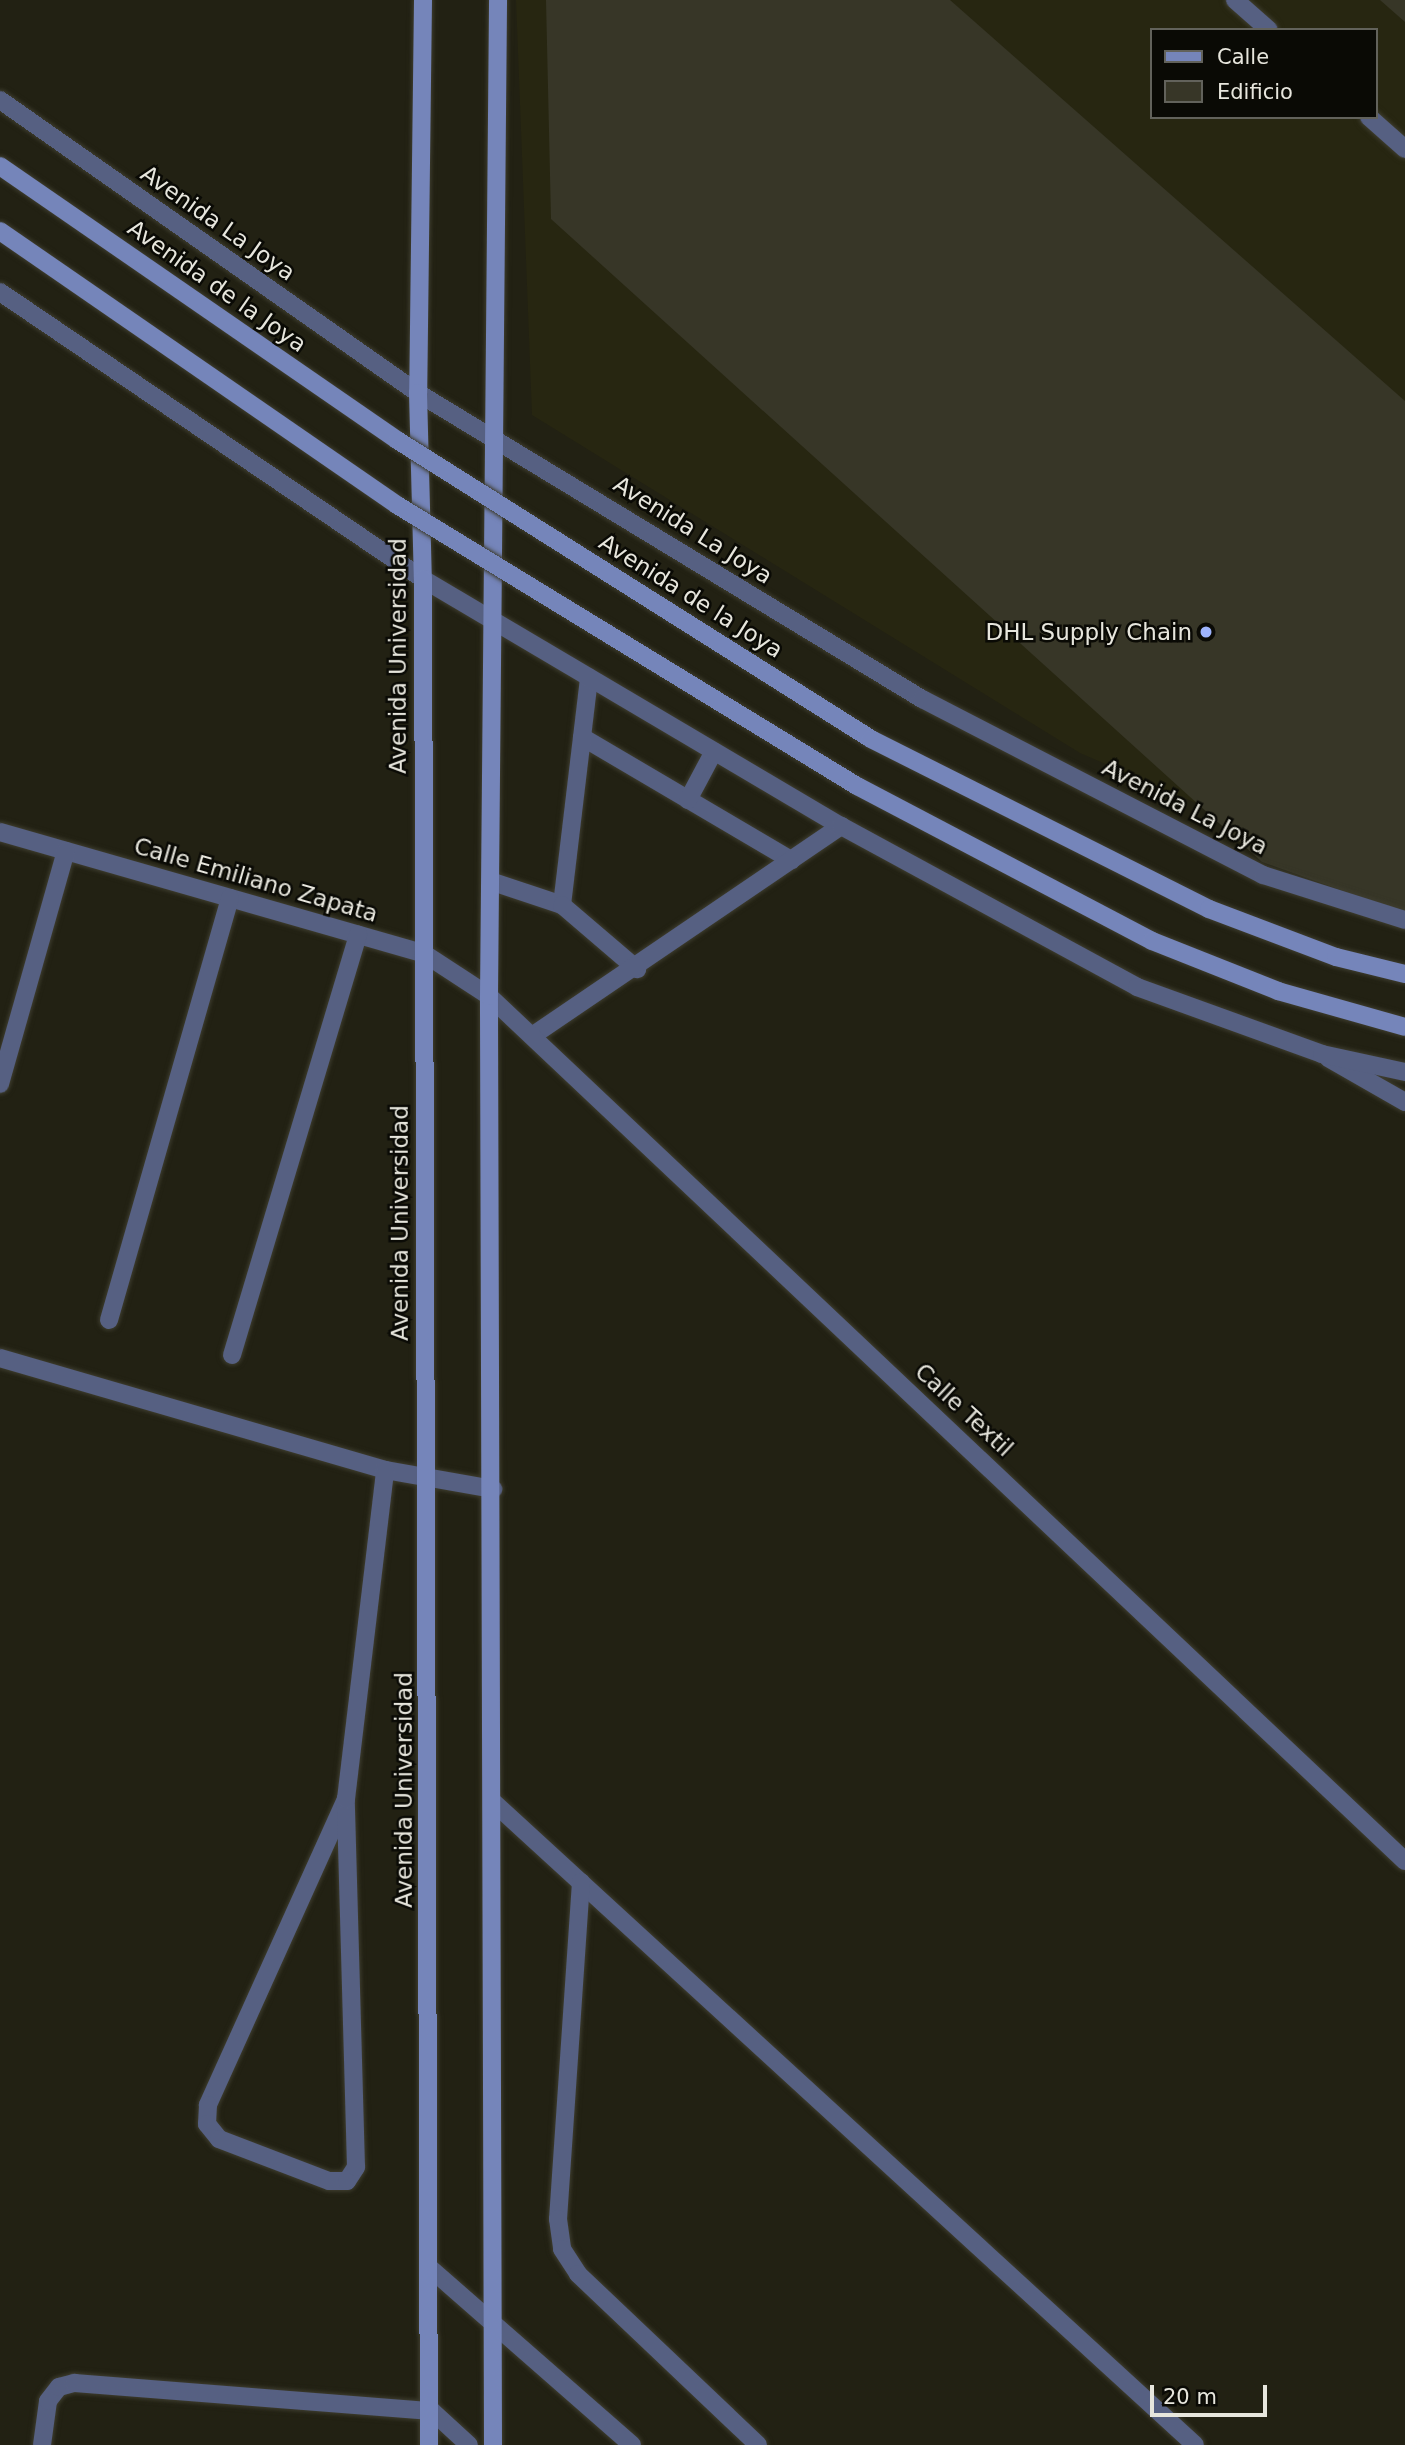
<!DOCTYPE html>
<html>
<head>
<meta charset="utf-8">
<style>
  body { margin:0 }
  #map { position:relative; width:1405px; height:2445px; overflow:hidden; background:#222113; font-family:"DejaVu Sans",sans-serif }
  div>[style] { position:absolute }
  .built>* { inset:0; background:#272611 }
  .building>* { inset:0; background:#373627 }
  .roads { filter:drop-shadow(0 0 2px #3e3d2f) drop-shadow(0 0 2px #3e3d2f) }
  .service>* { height:18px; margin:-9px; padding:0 9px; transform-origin:9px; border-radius:9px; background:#566082 }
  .minor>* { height:18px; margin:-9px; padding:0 9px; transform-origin:9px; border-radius:9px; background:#566082 }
  .tertiary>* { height:18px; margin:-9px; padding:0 9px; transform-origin:9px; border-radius:9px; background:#566082 }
  .secondary>* { height:18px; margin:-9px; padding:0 9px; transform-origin:9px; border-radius:9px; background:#7585ba }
  .bridges { filter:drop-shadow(0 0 2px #3e3d2f) drop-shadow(0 0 2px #3e3d2f) }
  .secondary-bridge>* { height:18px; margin:-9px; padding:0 9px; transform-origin:9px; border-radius:9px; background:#7585ba }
  .dots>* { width:19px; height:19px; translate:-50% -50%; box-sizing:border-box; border:4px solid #0a0a05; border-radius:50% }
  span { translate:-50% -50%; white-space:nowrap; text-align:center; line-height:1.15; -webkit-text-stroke:5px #0a0a05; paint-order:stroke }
  .street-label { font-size:23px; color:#e7e6dd }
  .poi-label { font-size:23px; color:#e7e6dd }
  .right { translate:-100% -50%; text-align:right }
  .legend { position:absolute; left:1150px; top:28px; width:228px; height:91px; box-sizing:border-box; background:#0a0a05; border:2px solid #62625b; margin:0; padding:9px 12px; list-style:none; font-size:21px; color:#e7e6dd }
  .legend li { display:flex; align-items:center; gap:14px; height:35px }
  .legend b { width:35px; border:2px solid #62625b }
  .scale { position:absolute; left:1150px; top:2385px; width:117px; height:32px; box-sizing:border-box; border:4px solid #e7e6dd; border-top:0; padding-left:9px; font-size:21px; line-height:24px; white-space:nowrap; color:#e7e6dd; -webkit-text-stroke:5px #0a0a05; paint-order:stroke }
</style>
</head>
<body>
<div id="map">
  <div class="built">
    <div style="clip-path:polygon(evenodd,516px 0,1405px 0,1405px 893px,1080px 753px,532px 415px,516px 0,1151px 30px,1375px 30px,1375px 117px,1151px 117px,1151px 30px)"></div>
  </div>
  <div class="building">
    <div style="clip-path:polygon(546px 0,950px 0,1405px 401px,1405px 913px,1262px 862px,551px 219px)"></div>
    <div style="clip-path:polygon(1380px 0,1405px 0,1405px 22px)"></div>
  </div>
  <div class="roads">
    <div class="service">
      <div style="left:1235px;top:0;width:45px;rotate:41.4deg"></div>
      <div style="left:1369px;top:117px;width:48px;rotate:41.6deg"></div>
      <div style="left:582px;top:737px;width:243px;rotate:30.5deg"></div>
      <div style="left:688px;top:800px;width:55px;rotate:-62deg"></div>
      <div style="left:493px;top:882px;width:73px;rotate:18.4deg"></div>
      <div style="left:562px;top:905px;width:229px;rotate:-83.2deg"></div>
      <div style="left:562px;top:905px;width:99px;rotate:40.5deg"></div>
      <div style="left:532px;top:1036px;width:374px;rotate:-34.2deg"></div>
      <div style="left:0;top:1358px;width:401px;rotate:16.2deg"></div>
      <div style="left:385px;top:1470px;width:110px;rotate:10deg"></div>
      <div style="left:346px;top:1799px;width:336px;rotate:114.3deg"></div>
      <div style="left:208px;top:2105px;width:19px;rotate:93deg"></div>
      <div style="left:207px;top:2124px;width:19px;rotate:51deg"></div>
      <div style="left:219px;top:2139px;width:118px;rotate:20.9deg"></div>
      <div style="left:329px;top:2181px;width:18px"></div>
      <div style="left:347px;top:2181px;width:17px;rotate:-57deg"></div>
      <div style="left:356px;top:2167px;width:368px;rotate:-91.6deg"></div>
      <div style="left:346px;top:1799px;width:331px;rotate:-83.2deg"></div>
      <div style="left:492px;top:1801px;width:953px;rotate:42.49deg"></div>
      <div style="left:581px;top:1882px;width:338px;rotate:93.9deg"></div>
      <div style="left:558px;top:2219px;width:30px;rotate:82deg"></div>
      <div style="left:562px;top:2249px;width:30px;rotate:57deg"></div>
      <div style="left:578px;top:2274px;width:248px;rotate:43.5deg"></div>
      <div style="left:42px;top:2445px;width:44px;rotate:-82.2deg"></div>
      <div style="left:48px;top:2401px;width:18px;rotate:-52deg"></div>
      <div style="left:59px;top:2387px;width:16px;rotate:-15deg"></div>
      <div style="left:74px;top:2383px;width:359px;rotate:4.5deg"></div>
    </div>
    <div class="minor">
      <div style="left:0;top:832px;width:440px;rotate:16deg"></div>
      <div style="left:423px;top:953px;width:79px;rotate:33.1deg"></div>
      <div style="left:489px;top:996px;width:1260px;rotate:43.36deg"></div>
      <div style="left:1328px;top:1058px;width:89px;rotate:29.7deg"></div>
      <div style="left:0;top:1084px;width:242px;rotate:-74.2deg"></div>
      <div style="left:109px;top:1320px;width:439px;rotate:-74deg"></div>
      <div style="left:232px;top:1355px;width:439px;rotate:-73.3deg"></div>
      <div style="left:431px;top:2269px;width:267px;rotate:41.2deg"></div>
      <div style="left:432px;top:2411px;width:50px;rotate:42.6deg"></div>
    </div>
    <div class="tertiary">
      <div style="left:0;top:100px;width:510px;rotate:35.03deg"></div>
      <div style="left:418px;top:393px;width:590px;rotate:31.26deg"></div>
      <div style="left:922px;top:699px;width:384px;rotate:27.3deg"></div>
      <div style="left:1263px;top:875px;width:149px;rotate:17.6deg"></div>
      <div style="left:0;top:292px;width:511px;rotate:34.16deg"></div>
      <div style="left:423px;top:579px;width:486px;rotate:30.6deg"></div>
      <div style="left:841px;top:826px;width:337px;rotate:28.5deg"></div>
      <div style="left:1137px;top:987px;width:197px;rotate:19.9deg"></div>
      <div style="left:1322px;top:1054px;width:85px;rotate:12.2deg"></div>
    </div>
    <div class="secondary">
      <div style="left:423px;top:0;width:393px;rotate:90.7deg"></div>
      <div style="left:418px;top:393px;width:186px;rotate:88.5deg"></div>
      <div style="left:423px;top:579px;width:1866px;rotate:89.82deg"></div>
      <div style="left:493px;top:2445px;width:1449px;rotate:-90.16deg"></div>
      <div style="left:489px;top:996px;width:996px;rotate:-89.48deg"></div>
    </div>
  </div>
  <div class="bridges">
    <div class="secondary-bridge">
      <div style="left:0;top:166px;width:482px;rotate:34.6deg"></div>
      <div style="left:397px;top:440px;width:560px;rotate:32.24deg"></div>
      <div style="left:871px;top:739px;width:378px;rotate:26.7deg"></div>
      <div style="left:1209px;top:909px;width:136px;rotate:20.7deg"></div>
      <div style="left:1336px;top:957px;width:71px;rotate:13.8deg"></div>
      <div style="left:0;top:231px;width:482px;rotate:34.6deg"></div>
      <div style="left:397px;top:505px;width:539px;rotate:31.42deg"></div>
      <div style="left:857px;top:786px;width:333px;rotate:27.7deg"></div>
      <div style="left:1152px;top:941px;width:136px;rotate:21.6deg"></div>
      <div style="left:1278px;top:991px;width:132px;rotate:15.8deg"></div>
    </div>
  </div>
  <div class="dots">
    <div style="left:1206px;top:632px;background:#9eb4fd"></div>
  </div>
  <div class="street-label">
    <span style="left:218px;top:223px;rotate:35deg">Avenida La Joya</span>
    <span style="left:217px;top:286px;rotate:35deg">Avenida de la Joya</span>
    <span style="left:693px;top:530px;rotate:32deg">Avenida La Joya</span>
    <span style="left:691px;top:596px;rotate:32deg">Avenida de la Joya</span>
    <span style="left:398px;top:656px;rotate:-90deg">Avenida Universidad</span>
    <span style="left:1185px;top:807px;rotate:27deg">Avenida La Joya</span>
    <span style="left:256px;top:880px;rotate:16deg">Calle Emiliano Zapata</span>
    <span style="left:400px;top:1223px;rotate:-90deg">Avenida Universidad</span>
    <span style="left:964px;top:1410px;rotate:43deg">Calle Textil</span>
    <span style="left:404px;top:1790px;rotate:-90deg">Avenida Universidad</span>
  </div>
  <div class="poi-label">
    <span class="right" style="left:1192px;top:632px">DHL Supply Chain</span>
  </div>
  <ul class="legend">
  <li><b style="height:9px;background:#7585ba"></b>Calle</li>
  <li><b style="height:19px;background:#373627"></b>Edificio</li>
  </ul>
  <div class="scale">20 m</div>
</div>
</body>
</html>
